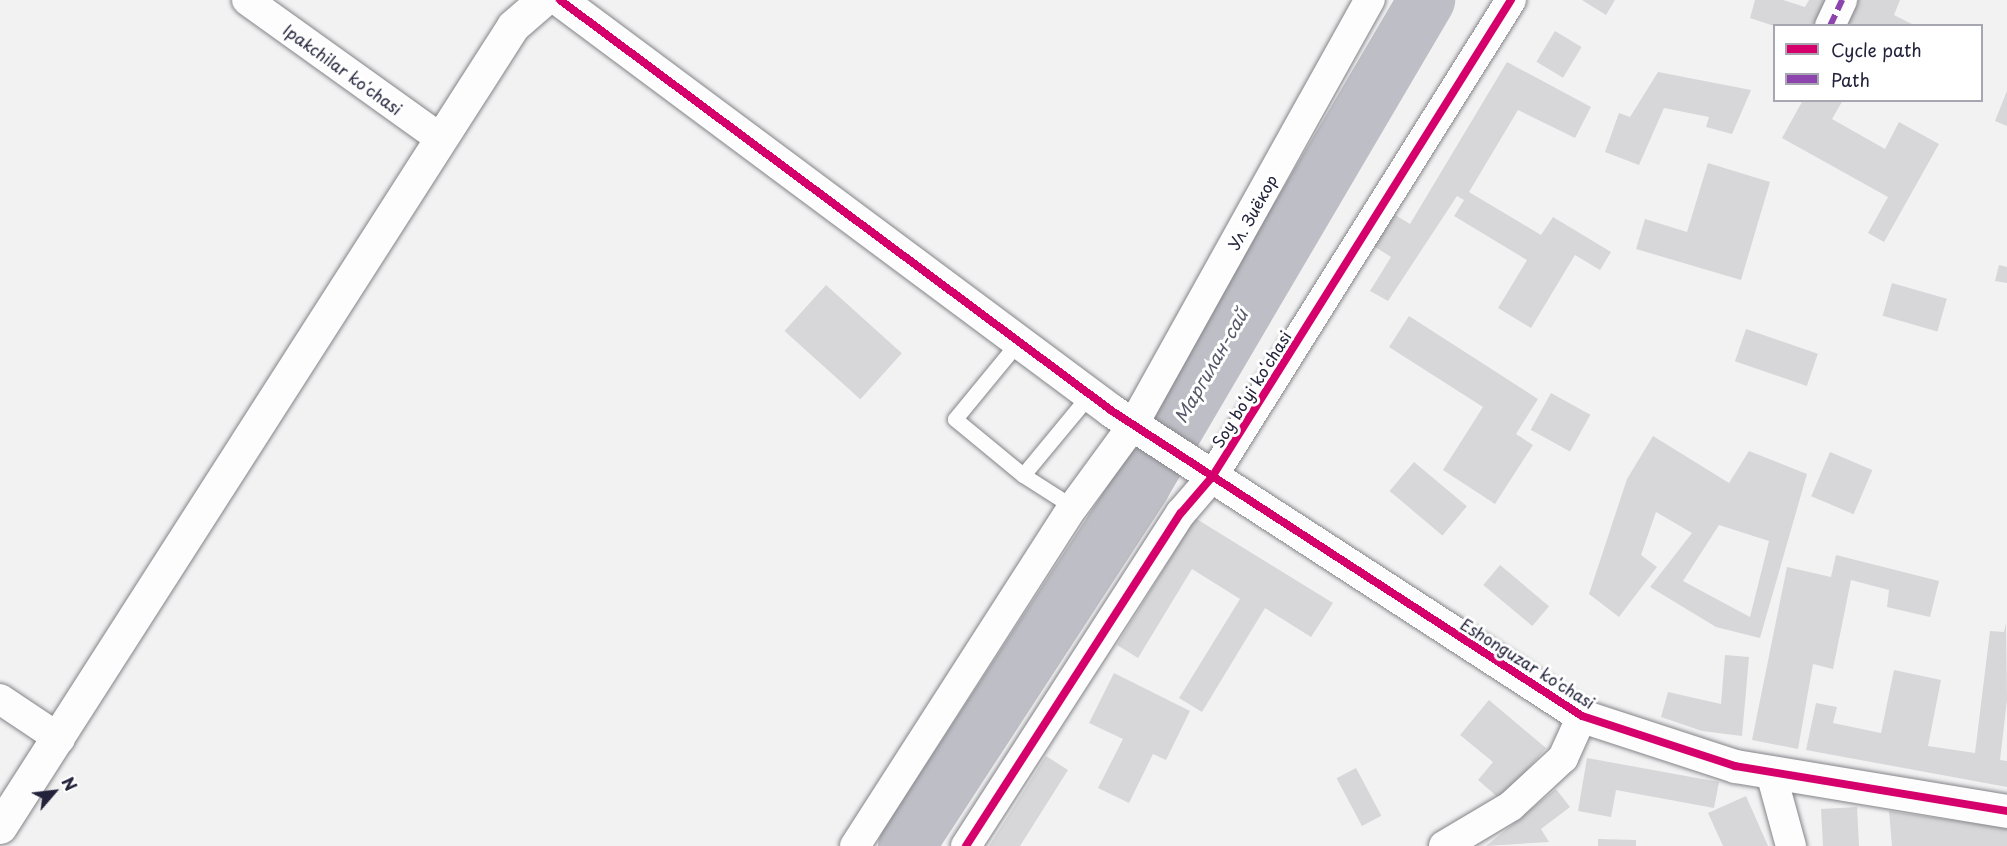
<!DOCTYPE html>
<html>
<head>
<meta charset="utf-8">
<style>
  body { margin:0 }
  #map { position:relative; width:2007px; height:846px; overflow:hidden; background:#f2f2f3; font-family:"Playpen Sans",sans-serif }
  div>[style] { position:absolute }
  .river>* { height:57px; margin:-28.5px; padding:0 28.5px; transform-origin:28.5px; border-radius:28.5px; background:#bebec6 }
  .building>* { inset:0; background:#d7d7d9; transform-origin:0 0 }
  .roads { filter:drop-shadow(0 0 2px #848489) drop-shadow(0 0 2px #848489) }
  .lane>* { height:15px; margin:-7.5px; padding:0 7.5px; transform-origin:7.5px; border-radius:7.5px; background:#fdfdfd }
  .street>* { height:30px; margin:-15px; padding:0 15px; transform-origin:15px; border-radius:15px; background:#fdfdfd }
  .secondary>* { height:33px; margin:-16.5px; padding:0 16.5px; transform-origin:16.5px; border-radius:16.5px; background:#fdfdfd }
  .quiet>* { height:6px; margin-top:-3px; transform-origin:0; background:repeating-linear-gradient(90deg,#8e44ad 0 12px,transparent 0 18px) }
  .cycleway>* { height:8px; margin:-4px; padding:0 4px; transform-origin:4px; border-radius:4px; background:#d6006c }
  span { translate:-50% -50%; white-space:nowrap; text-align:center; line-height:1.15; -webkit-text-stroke:6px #fff; paint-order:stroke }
  .street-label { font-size:16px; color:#22223b }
  .water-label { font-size:18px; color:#58586b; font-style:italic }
  .legend { position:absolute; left:1773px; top:24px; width:210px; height:78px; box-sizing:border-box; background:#fff; border:2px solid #a7a7b1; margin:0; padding:8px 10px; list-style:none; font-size:18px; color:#22223b }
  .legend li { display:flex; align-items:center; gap:12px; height:30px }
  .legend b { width:30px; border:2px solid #a7a7b1 }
  .north { position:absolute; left:24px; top:762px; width:60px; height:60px; -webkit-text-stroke:4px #fff; paint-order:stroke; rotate:62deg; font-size:16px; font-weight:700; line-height:24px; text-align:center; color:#22223b }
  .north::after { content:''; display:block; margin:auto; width:21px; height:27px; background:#22223b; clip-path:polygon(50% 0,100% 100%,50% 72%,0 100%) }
</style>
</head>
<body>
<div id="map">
  <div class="river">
    <div style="left:906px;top:846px;width:431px;rotate:-56.9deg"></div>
    <div style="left:1141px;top:485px;width:563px;rotate:-59.56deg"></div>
  </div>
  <div class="building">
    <div style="clip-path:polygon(1582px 0,1615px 0,1606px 15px)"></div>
    <div style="clip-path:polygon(1755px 0,1783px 0,1805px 7px,1809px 0,1835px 0,1824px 26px,1774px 26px,1750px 18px)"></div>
    <div style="clip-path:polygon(1858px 0,1900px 0,1894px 15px,1916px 26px,1844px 26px)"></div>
    <div style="left:1555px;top:31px;width:31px;height:36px;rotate:31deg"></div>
    <div style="clip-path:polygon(1507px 62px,1591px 107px,1575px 138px,1518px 110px,1469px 192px,1541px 235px,1553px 217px,1611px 252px,1600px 270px,1575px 255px,1531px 328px,1498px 308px,1527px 260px,1454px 216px,1464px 200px,1457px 196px,1388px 301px,1370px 291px,1391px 257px,1372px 245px,1392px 213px,1410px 224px)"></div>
    <div style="clip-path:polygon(1658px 72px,1751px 90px,1732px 134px,1706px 127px,1709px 117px,1664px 108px,1639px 165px,1605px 152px,1619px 113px,1630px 117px)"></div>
    <div style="clip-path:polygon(2007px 91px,2007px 126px,1995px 121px)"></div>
    <div style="clip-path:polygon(1803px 100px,1843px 100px,1832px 119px,1885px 149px,1899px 122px,1939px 144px,1884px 242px,1868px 233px,1888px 197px,1782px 138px)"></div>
    <div style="clip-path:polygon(1708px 163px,1770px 182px,1741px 280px,1636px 249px,1645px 219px,1687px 232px)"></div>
    <div style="clip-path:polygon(1999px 265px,2007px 267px,2007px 283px,1995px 281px)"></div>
    <div style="left:1892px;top:283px;width:57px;height:34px;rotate:16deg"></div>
    <div style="left:826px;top:285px;width:102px;height:62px;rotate:42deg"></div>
    <div style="clip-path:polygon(1409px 316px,1538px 399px,1516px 434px,1533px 445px,1495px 504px,1443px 470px,1483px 407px,1389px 347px)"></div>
    <div style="left:1746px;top:329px;width:76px;height:34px;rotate:19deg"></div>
    <div style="left:1551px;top:393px;width:45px;height:42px;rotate:29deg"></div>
    <div style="clip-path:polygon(evenodd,1653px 436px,1729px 483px,1749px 451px,1807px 474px,1760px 638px,1716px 627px,1650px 587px,1692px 533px,1656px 512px,1641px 555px,1657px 567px,1619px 617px,1589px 594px,1627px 479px,1653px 436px,1719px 525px,1769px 541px,1750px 617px,1683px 581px,1719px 525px)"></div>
    <div style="left:1830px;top:452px;width:46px;height:48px;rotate:23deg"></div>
    <div style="left:1414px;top:462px;width:69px;height:38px;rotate:40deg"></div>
    <div style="clip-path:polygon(1195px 518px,1333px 603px,1311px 637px,1265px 608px,1202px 712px,1179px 698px,1240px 599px,1192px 569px,1138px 658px,1117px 645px)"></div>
    <div style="clip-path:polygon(1836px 555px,1939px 581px,1930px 617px,1887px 607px,1889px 590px,1851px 580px,1833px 669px,1813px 664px,1798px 749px,1752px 740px,1787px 567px,1831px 577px)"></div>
    <div style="left:1500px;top:565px;width:64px;height:26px;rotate:40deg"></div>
    <div style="clip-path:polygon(2006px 623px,2007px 700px,2000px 760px,2007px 761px,2007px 787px,1806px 750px,1816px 703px,1837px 707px,1833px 723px,1881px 733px,1894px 670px,1941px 680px,1928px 746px,1975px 753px,1990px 631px,2004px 632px)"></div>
    <div style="clip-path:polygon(1725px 655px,1749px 657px,1742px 736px,1702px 731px,1661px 717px,1668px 692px,1721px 704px)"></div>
    <div style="clip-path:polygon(1114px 673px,1190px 711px,1166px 760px,1153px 754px,1129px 803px,1098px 788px,1123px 739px,1089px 723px)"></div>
    <div style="clip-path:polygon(1489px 700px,1546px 748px,1501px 800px,1478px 780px,1493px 762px,1460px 735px)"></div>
    <div style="clip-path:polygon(1046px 756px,1068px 770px,1020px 846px,989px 846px)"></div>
    <div style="clip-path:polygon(1587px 758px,1719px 782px,1714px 808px,1616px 790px,1611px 817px,1578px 811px)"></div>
    <div style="left:1356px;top:768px;width:54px;height:22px;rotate:62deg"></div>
    <div style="clip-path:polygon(1556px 789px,1570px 807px,1541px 829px,1549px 842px,1486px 846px)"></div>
    <div style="clip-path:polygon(1746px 796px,1768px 846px,1723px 846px,1708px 813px)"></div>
    <div style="left:1857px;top:807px;width:39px;height:36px;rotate:87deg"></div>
    <div style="clip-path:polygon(1889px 811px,2007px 828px,2007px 846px,1892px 846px)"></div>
    <div style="clip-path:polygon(1598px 839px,1636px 840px,1636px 846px,1598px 846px)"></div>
  </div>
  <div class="roads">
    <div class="lane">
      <div style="left:1019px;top:341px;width:101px;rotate:129.4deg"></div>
      <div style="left:955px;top:419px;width:88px;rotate:39.5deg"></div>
      <div style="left:1023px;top:475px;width:105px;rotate:-50.4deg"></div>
      <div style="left:1023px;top:475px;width:59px;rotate:32.6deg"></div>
    </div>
    <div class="street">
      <div style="left:247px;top:0;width:237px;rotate:35.6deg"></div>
      <div style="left:1830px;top:26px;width:29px;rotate:-65deg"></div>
      <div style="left:0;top:699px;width:72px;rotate:33.7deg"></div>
      <div style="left:1771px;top:773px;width:76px;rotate:74.7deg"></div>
      <div style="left:855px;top:846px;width:403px;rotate:-57.3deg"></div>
      <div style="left:1073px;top:507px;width:102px;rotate:-53.8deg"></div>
      <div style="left:1133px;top:425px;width:487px;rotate:-60.9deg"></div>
      <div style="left:966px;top:846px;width:396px;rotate:-57.2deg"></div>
      <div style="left:1181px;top:513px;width:48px;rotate:-49.3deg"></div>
      <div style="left:1212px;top:477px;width:563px;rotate:-57.92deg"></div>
      <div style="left:1444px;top:846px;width:78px;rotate:-30.8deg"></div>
      <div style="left:1511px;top:806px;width:71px;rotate:-42.7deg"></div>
      <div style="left:1563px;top:758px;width:46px;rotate:-65.7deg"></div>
    </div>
    <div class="secondary">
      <div style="left:560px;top:0;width:688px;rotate:36.67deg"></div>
      <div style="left:1112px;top:411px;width:560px;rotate:32.98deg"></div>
      <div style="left:1582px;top:716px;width:161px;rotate:18.1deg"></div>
      <div style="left:1735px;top:766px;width:276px;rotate:9.4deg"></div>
      <div style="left:0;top:827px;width:951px;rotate:-57.36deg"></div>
      <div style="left:513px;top:26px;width:40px;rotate:-41deg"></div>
    </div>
  </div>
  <div class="quiet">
    <div style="left:1830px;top:26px;width:29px;rotate:-65deg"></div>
  </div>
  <div class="cycleway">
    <div style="left:560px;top:0;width:688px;rotate:36.67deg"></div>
    <div style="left:1112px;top:411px;width:560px;rotate:32.98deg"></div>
    <div style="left:1582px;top:716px;width:161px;rotate:18.1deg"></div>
    <div style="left:1735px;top:766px;width:276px;rotate:9.4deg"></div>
    <div style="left:966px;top:846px;width:396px;rotate:-57.2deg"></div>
    <div style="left:1181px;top:513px;width:48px;rotate:-49.3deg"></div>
    <div style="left:1212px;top:477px;width:563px;rotate:-57.92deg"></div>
  </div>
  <div class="street-label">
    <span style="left:343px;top:69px;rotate:36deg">Ipakchilar koʻchasi</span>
    <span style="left:1252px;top:212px;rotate:-61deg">Ул. Зиёкор</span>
    <span style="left:1251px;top:389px;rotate:-58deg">Soy boʻyi koʻchasi</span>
    <span style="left:1528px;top:663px;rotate:32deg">Eshonguzar ko'chasi</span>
  </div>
  <div class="water-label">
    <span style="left:1211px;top:366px;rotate:-60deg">Маргилан-сай</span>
  </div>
  <ul class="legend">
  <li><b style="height:8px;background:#d6006c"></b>Cycle path</li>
  <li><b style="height:8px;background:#8e44ad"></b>Path</li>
  </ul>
  <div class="north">N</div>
</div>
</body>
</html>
